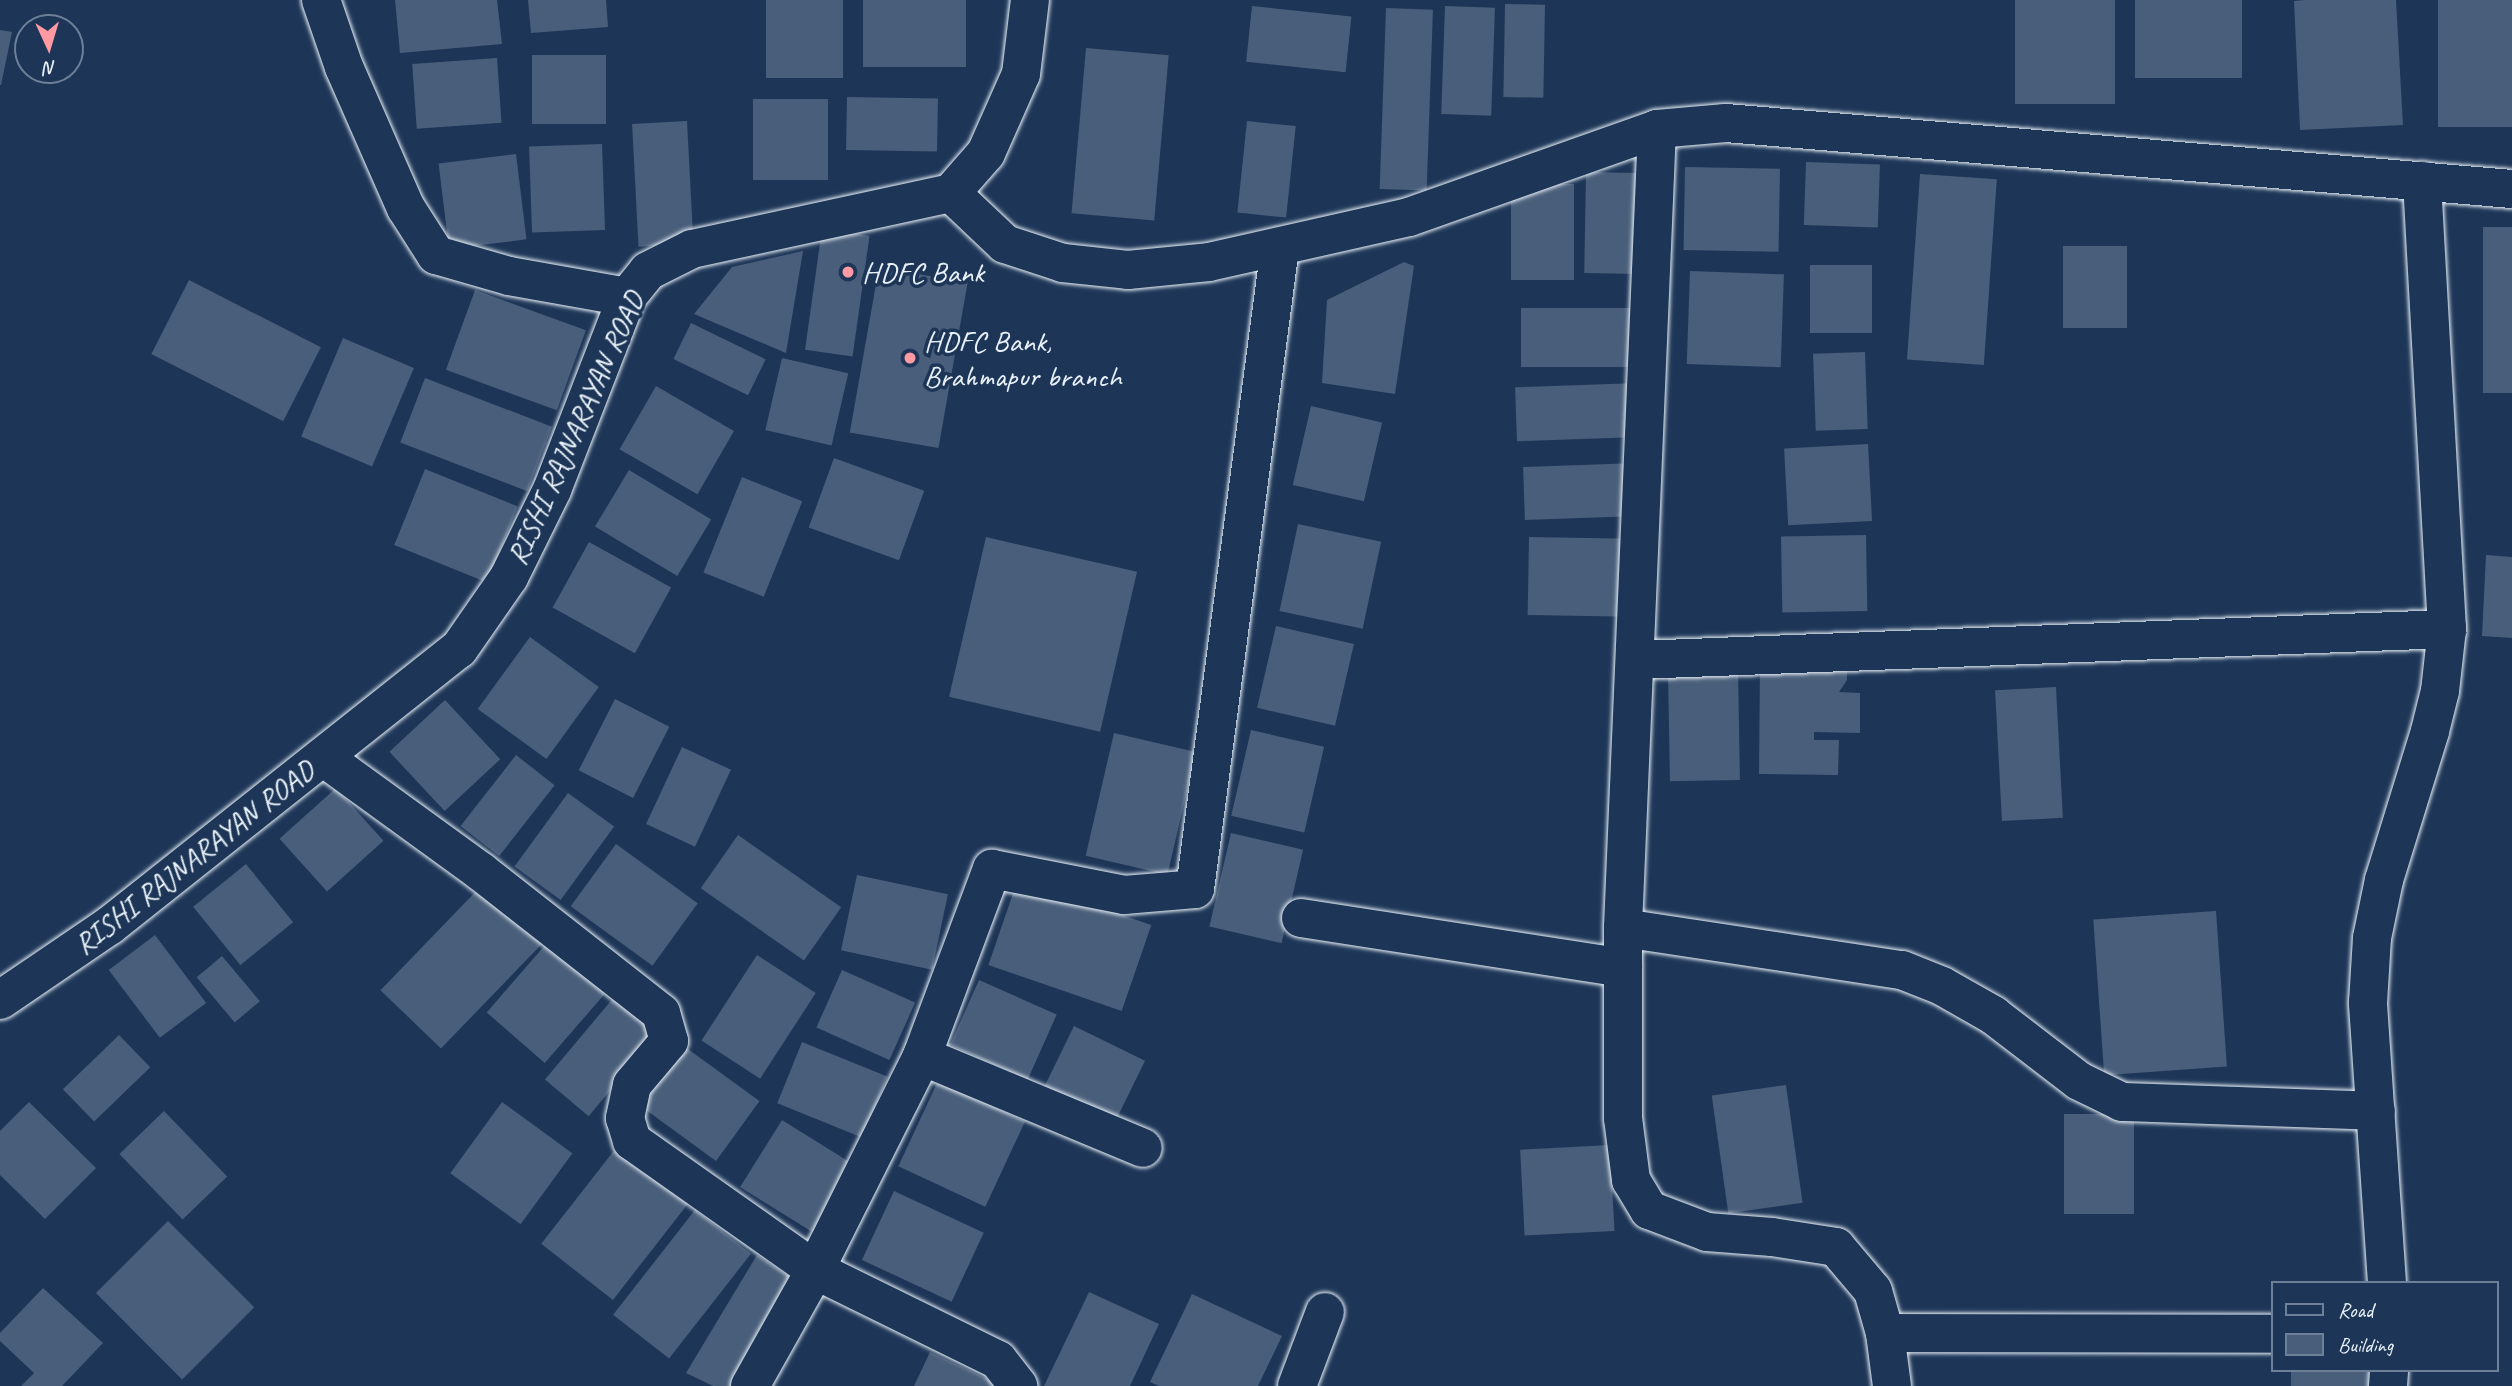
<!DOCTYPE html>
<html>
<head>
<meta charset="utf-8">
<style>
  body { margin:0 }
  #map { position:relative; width:2512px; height:1386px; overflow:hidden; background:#1d3557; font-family:Caveat,sans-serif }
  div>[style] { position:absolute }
  .building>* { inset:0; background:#495e7a; transform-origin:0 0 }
  .roads { filter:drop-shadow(0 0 2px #e8f1f8) drop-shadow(0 0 2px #e8f1f8) }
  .minor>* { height:38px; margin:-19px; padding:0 19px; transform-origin:19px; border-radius:19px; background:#1d3557 }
  .secondary>* { height:38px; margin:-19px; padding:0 19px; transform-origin:19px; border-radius:19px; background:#1d3557 }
  .dots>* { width:19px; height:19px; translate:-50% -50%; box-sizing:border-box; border:4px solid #1d3557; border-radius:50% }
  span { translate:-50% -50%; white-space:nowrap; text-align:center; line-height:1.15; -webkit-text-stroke:7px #1d3557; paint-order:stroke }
  .poi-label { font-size:30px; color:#e8f1f8 }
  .left { translate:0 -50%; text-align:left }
  .street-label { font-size:30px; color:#e8f1f8 }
  .legend { position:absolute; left:2271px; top:1281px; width:228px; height:91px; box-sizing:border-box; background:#1d3557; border:2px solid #6e8097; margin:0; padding:9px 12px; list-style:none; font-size:21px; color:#e8f1f8 }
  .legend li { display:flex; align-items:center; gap:14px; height:35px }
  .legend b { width:35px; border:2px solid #6e8097 }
  .north { position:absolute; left:14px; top:14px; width:70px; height:70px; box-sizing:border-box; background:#1d3557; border:2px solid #6e8097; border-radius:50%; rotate:176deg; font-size:19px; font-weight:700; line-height:28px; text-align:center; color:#e8f1f8 }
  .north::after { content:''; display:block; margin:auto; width:24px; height:32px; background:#ff9aa2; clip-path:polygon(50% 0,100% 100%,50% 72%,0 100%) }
</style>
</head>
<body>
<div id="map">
  <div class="building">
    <div style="clip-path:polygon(395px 0,497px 0,502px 44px,400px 53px)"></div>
    <div style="clip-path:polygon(528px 0,606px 0,608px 27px,531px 33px)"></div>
    <div style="left:766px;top:0;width:77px;height:78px"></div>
    <div style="left:863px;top:0;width:103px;height:67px"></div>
    <div style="left:2015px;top:0;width:100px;height:104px"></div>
    <div style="left:2135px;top:0;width:107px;height:78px"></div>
    <div style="clip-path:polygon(2305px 0,2396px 0,2403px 125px,2300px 130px,2294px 1px)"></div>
    <div style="left:2438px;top:0;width:74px;height:127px"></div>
    <div style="left:1505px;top:4px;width:40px;height:93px;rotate:1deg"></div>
    <div style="left:1252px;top:6px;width:100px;height:56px;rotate:6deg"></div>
    <div style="left:1445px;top:6px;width:50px;height:108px;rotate:2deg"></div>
    <div style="left:1386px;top:8px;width:47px;height:181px;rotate:2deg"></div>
    <div style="clip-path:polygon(0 30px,12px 32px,1px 85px,0 85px)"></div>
    <div style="left:1086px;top:48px;width:83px;height:166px;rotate:5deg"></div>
    <div style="left:532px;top:55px;width:74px;height:69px"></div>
    <div style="left:497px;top:58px;width:65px;height:85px;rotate:86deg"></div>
    <div style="left:847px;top:97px;width:91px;height:53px;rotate:1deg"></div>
    <div style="left:753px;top:99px;width:75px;height:81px"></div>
    <div style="left:687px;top:121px;width:123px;height:55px;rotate:87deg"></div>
    <div style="left:1247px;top:121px;width:49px;height:92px;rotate:6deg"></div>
    <div style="left:602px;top:144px;width:86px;height:73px;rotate:88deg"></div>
    <div style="left:516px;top:154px;width:86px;height:78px;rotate:83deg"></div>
    <div style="left:1806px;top:162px;width:74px;height:63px;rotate:2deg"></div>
    <div style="left:1685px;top:167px;width:95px;height:83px;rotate:1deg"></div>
    <div style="left:1586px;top:172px;width:54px;height:101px;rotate:1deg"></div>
    <div style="left:1920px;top:174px;width:77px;height:186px;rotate:4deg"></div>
    <div style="left:1511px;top:184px;width:63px;height:96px"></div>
    <div style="left:2483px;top:227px;width:29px;height:166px"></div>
    <div style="left:822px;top:229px;width:48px;height:122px;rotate:8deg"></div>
    <div style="left:2063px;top:246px;width:64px;height:82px"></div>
    <div style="clip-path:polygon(803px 251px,786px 353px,694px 314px,732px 267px)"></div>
    <div style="clip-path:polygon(1404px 262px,1414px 266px,1395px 394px,1322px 383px,1327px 300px)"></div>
    <div style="left:1810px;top:265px;width:62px;height:68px"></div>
    <div style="left:879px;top:267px;width:90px;height:168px;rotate:10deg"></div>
    <div style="left:1690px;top:271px;width:94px;height:93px;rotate:2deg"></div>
    <div style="left:189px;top:280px;width:148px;height:83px;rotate:27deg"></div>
    <div style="left:475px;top:290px;width:118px;height:85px;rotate:20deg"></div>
    <div style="left:1521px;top:308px;width:118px;height:59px"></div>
    <div style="left:691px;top:323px;width:83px;height:40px;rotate:26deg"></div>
    <div style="left:343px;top:338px;width:77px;height:107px;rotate:23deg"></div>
    <div style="left:1865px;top:352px;width:77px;height:52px;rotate:88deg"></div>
    <div style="left:782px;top:358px;width:68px;height:74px;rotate:13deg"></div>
    <div style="left:425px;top:378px;width:136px;height:69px;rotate:21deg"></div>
    <div style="left:1638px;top:383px;width:54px;height:123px;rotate:88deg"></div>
    <div style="left:656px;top:386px;width:90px;height:73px;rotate:30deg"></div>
    <div style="left:1311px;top:406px;width:73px;height:81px;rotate:13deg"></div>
    <div style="left:1868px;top:444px;width:77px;height:84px;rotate:87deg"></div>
    <div style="left:834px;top:458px;width:96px;height:74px;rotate:20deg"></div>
    <div style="left:1637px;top:463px;width:53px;height:114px;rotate:88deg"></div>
    <div style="left:425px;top:469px;width:100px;height:82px;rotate:22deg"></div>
    <div style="left:629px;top:470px;width:96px;height:66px;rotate:31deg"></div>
    <div style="left:742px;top:477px;width:65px;height:103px;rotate:22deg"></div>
    <div style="left:1298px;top:524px;width:85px;height:89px;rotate:12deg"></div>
    <div style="left:1866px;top:535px;width:76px;height:85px;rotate:89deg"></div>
    <div style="left:986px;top:537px;width:155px;height:164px;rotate:13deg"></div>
    <div style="left:1529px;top:537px;width:104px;height:78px;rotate:1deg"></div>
    <div style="left:589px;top:542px;width:94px;height:75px;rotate:29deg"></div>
    <div style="clip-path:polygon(2486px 555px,2512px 557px,2512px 638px,2482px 636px)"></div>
    <div style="left:1276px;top:626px;width:80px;height:84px;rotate:13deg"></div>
    <div style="left:530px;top:637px;width:85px;height:89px;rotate:36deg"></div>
    <div style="clip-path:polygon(1760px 663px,1847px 664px,1847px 680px,1839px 692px,1860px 693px,1860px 733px,1814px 732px,1814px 740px,1839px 740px,1838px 775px,1759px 774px)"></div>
    <div style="left:1738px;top:669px;width:111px;height:70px;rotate:89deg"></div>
    <div style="left:2056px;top:687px;width:131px;height:61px;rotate:87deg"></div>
    <div style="left:615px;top:699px;width:61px;height:80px;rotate:27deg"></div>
    <div style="left:445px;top:700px;width:81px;height:76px;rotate:47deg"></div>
    <div style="left:1251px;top:730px;width:75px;height:88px;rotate:13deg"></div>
    <div style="left:1114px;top:733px;width:84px;height:126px;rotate:13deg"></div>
    <div style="left:682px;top:747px;width:54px;height:85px;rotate:25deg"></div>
    <div style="left:516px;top:755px;width:49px;height:90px;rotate:38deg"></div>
    <div style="left:336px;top:788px;width:71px;height:76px;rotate:48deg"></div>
    <div style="left:568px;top:793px;width:57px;height:91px;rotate:36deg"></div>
    <div style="left:1231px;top:833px;width:74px;height:96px;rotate:13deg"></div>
    <div style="left:738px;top:835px;width:126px;height:65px;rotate:35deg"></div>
    <div style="left:616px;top:844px;width:101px;height:77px;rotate:36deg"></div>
    <div style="left:246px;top:864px;width:75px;height:68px;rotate:51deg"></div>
    <div style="left:857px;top:875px;width:93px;height:77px;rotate:12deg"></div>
    <div style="left:1018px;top:879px;width:141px;height:91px;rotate:19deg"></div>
    <div style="left:484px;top:883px;width:84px;height:149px;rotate:44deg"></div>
    <div style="left:2216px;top:911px;width:156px;height:123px;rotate:86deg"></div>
    <div style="left:155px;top:935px;width:85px;height:58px;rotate:53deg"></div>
    <div style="left:547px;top:943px;width:77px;height:92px;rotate:41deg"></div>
    <div style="left:757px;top:955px;width:70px;height:102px;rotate:33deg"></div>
    <div style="left:222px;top:956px;width:59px;height:33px;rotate:50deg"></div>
    <div style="left:842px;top:970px;width:80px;height:63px;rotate:24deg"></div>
    <div style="left:979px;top:980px;width:85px;height:71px;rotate:24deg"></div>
    <div style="left:615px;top:996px;width:57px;height:109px;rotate:40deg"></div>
    <div style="left:1074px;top:1026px;width:79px;height:73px;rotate:26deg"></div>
    <div style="left:119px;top:1035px;width:45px;height:78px;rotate:46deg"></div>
    <div style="left:802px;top:1042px;width:92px;height:66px;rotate:22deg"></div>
    <div style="left:681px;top:1044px;width:97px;height:74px;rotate:36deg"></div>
    <div style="left:938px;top:1081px;width:96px;height:94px;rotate:25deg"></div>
    <div style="left:1786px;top:1085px;width:119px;height:75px;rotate:82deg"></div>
    <div style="clip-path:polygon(29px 1102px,96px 1168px,45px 1219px,0 1175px,0 1131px)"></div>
    <div style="left:502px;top:1102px;width:87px;height:88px;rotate:36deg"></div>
    <div style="left:164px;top:1111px;width:91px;height:62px;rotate:46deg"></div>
    <div style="left:2064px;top:1114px;width:70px;height:100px"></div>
    <div style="left:782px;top:1120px;width:96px;height:79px;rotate:32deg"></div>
    <div style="left:620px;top:1143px;width:91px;height:128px;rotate:38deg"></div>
    <div style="left:1610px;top:1145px;width:86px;height:90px;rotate:87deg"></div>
    <div style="left:894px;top:1191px;width:99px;height:76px;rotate:25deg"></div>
    <div style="left:695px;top:1210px;width:71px;height:133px;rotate:38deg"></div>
    <div style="left:168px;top:1221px;width:122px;height:102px;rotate:45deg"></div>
    <div style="clip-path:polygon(757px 1255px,801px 1285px,747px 1386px,713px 1386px,686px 1373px)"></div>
    <div style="clip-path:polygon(43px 1288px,103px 1343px,62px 1386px,21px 1386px,34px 1373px,0 1341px,0 1333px)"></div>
    <div style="clip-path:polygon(1089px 1292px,1159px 1324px,1130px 1386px,1044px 1386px)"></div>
    <div style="clip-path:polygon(1192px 1294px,1282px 1336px,1258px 1386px,1159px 1386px,1150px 1382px)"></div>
    <div style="clip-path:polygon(930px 1352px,1002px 1386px,914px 1386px)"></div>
    <div style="left:2291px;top:1370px;width:82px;height:16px"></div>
  </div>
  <div class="roads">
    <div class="minor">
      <div style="left:321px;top:0;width:71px;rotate:71.1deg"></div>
      <div style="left:344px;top:67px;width:154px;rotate:66.3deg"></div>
      <div style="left:406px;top:208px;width:56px;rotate:57.4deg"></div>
      <div style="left:436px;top:255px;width:76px;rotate:16deg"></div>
      <div style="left:509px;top:276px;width:120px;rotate:10.1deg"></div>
      <div style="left:1657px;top:129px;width:800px;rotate:92.44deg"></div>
      <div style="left:1623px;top:928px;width:190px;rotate:90deg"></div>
      <div style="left:1623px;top:1118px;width:63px;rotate:82.6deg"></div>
      <div style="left:1631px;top:1180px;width:35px;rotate:59deg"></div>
      <div style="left:1649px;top:1210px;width:62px;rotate:20.8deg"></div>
      <div style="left:1707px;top:1232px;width:65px;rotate:4.4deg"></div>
      <div style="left:1772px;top:1237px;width:65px;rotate:8.9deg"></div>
      <div style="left:1836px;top:1247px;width:57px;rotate:49.9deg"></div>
      <div style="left:1873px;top:1291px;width:44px;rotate:74.1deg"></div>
      <div style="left:1885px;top:1333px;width:53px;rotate:82.5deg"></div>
      <div style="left:951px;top:193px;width:74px;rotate:43.4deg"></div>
      <div style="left:1005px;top:244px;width:61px;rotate:18.1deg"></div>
      <div style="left:1063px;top:263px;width:65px;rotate:6.1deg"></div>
      <div style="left:1128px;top:270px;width:81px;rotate:-5.6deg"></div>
      <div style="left:1209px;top:262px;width:205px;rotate:-12.7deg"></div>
      <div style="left:1409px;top:217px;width:263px;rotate:-19.5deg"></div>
      <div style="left:1657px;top:129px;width:69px;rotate:-5deg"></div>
      <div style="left:1726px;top:123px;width:789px;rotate:4.8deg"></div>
      <div style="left:1637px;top:660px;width:811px;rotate:-2.19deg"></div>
      <div style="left:323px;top:757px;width:194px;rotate:36deg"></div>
      <div style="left:480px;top:871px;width:230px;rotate:38.1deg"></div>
      <div style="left:661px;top:1013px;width:29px;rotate:74deg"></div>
      <div style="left:669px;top:1041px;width:57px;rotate:130.1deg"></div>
      <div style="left:632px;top:1085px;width:34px;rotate:102deg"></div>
      <div style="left:625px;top:1118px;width:24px;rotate:73deg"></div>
      <div style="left:632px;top:1141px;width:224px;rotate:35.2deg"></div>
      <div style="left:815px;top:1270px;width:204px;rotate:26.2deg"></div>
      <div style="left:998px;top:1360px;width:33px;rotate:52deg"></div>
      <div style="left:1301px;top:918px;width:326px;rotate:8.8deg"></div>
      <div style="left:1623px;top:928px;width:282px;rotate:8.6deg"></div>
      <div style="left:1902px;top:970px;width:43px;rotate:21.8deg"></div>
      <div style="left:1942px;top:986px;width:59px;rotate:29.6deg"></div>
      <div style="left:1993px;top:1015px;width:108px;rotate:37.5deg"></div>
      <div style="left:2079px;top:1081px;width:48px;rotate:26deg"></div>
      <div style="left:2122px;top:1102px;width:254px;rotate:2deg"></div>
      <div style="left:922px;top:1056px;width:239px;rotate:22.6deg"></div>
      <div style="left:2387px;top:1283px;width:281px;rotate:-93.9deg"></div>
      <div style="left:2368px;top:1003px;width:65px;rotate:-86.5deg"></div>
      <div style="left:2372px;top:938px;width:59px;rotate:-78.3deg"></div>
      <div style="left:2384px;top:880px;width:156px;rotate:-72.8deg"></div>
      <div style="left:2430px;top:731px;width:41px;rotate:-76deg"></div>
      <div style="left:2440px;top:691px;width:62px;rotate:-83.6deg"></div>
      <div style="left:2447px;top:629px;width:449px;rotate:-93.2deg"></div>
      <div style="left:1885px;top:1333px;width:387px;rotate:0.1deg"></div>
      <div style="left:750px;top:1386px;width:133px;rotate:-60.7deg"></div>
      <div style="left:815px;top:1270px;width:239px;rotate:-63.4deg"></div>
      <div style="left:922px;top:1056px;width:200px;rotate:-69.5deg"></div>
      <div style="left:992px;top:869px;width:135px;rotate:11.1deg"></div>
      <div style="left:1124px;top:895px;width:71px;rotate:-4.8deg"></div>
      <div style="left:1195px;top:889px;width:648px;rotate:-82.46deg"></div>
      <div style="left:1297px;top:1386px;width:79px;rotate:-69.3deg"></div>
      <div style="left:2388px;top:1386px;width:16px;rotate:-86deg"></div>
    </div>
    <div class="secondary">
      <div style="left:0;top:1000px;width:132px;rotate:-34.2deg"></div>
      <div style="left:109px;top:926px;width:446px;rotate:-38.4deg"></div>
      <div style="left:459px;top:649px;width:88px;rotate:-55.2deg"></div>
      <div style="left:509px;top:577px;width:97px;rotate:-63.7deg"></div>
      <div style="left:552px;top:490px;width:207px;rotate:-68.8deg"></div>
      <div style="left:627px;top:297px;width:33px;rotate:-51deg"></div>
      <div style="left:648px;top:271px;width:49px;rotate:-26.6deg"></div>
      <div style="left:692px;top:249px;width:265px;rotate:-12.2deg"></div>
      <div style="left:951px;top:193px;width:53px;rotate:-48.8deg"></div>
      <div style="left:986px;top:153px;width:86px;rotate:-66.1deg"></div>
      <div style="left:1021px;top:74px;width:75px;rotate:-83.1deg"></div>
    </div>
  </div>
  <div class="dots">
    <div style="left:848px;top:272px;background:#ff9aa2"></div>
    <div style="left:910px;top:358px;background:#ff9aa2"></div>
  </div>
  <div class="poi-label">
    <span class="left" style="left:862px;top:272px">HDFC Bank</span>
    <span class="left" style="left:924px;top:358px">HDFC Bank,<br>Brahmapur branch</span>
  </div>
  <div class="street-label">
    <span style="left:575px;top:428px;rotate:-66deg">RISHI RAJNARAYAN ROAD</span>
    <span style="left:194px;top:857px;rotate:-38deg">RISHI RAJNARAYAN ROAD</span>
  </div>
  <ul class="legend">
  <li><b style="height:9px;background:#1d3557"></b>Road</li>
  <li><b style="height:19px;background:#495e7a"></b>Building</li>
  </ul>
  <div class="north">N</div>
</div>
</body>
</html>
